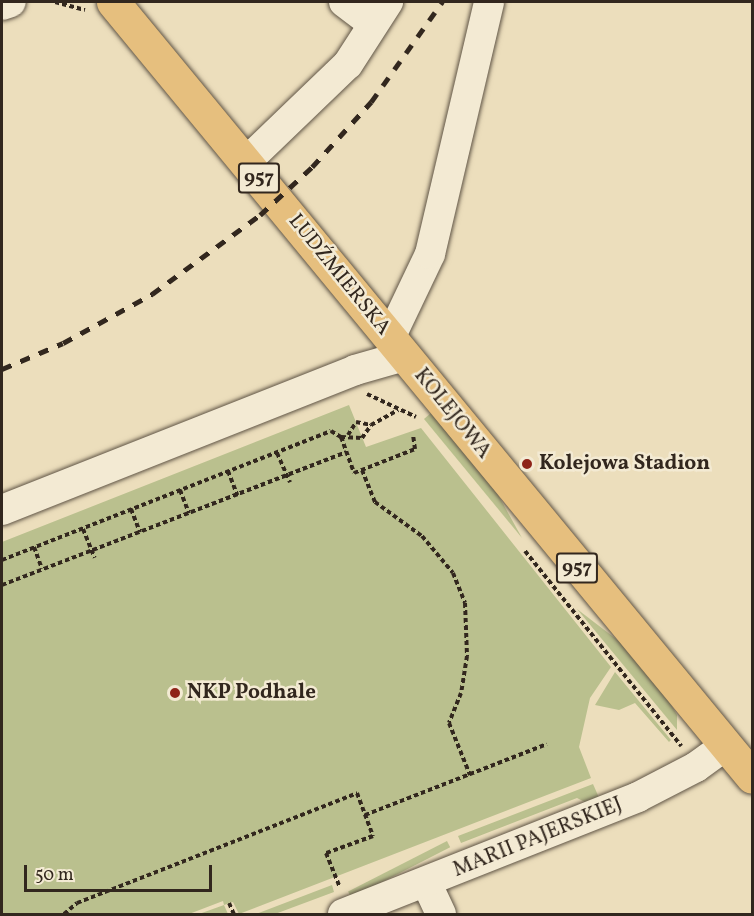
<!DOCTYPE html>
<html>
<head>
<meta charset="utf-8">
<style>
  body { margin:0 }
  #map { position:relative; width:754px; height:916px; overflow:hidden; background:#ecdebc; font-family:Vollkorn,serif }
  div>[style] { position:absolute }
  .green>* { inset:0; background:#bac08e; transform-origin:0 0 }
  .path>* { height:4px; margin-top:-2px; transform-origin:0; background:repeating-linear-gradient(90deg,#32271e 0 4.5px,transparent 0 7.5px) }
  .roads { filter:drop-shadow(0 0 2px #605546) drop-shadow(0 0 2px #605546) }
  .minor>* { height:30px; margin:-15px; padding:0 15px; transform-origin:15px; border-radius:15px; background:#f3ead3 }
  .major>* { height:33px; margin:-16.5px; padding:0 16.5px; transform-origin:16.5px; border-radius:16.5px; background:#e6bf7e }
  .rail>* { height:4.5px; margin-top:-2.25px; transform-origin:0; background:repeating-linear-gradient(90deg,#32271e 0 10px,transparent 0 20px) }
  .dots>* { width:16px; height:16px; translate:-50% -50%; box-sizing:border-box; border:3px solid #f3ead3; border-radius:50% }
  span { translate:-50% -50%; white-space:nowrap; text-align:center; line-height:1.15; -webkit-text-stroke:5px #f3ead3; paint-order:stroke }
  .shield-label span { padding:2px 4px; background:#f3ead3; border:2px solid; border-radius:4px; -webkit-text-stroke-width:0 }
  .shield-label { font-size:20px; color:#32271e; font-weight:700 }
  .street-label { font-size:21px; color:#32271e }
  .poi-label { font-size:21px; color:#32271e; font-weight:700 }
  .left { translate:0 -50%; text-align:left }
  .frame { position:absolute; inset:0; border:3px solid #32271e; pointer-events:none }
  .scale { position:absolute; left:24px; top:865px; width:188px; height:27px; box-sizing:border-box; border:3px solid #32271e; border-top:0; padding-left:8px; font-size:18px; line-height:21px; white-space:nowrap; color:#32271e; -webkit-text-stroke:4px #f3ead3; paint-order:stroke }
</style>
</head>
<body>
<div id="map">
  <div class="green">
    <div style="clip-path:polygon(349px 405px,366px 447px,421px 428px,611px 667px,590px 698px,579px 747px,591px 778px,239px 914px,233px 902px,224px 905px,228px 914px,199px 914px,224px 905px,223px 901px,189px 914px,2px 914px,2px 542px)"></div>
    <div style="clip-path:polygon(431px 413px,497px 493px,522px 538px,424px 419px)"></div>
    <div style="clip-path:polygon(577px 609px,620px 642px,669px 701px,677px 715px,677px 730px)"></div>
    <div style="clip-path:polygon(615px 672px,671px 740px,669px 742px,635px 703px,619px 710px,595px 705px)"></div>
    <div style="clip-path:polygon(593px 784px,600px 800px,589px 804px,577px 798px,461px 843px,458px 836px)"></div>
    <div style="left:447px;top:841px;width:7px;height:111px;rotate:63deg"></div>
    <div style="clip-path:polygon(332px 885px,334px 892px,275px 914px,256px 914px)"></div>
  </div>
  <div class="path">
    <div style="left:55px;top:2px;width:31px;rotate:15deg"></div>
    <div style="left:367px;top:394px;width:54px;rotate:25.1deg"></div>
    <div style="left:348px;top:435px;width:15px;rotate:-58deg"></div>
    <div style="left:356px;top:422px;width:15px;rotate:11deg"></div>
    <div style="left:341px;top:437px;width:38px;rotate:70deg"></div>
    <div style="left:354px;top:473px;width:66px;rotate:-21.5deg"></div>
    <div style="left:415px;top:449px;width:14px;rotate:-98deg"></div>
    <div style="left:277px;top:453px;width:32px;rotate:66deg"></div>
    <div style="left:362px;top:470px;width:35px;rotate:68deg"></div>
    <div style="left:375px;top:502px;width:58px;rotate:35.9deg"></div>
    <div style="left:422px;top:536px;width:48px;rotate:50deg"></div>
    <div style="left:453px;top:573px;width:32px;rotate:68deg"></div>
    <div style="left:465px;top:603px;width:53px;rotate:87.8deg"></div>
    <div style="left:467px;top:656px;width:37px;rotate:99deg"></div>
    <div style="left:461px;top:693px;width:32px;rotate:112deg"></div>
    <div style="left:449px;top:723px;width:56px;rotate:68deg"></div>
    <div style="left:228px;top:471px;width:26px;rotate:69deg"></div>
    <div style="left:180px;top:490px;width:25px;rotate:69deg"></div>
    <div style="left:131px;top:509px;width:25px;rotate:69deg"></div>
    <div style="left:83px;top:529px;width:31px;rotate:68deg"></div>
    <div style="left:34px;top:547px;width:23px;rotate:70deg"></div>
    <div style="left:525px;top:551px;width:250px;rotate:51.3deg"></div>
    <div style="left:2px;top:560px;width:353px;rotate:-21.4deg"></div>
    <div style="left:331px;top:431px;width:12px;rotate:31deg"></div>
    <div style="left:341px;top:437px;width:21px;rotate:3deg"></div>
    <div style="left:362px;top:438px;width:16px;rotate:-55deg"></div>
    <div style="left:371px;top:425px;width:31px;rotate:-29deg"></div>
    <div style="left:2px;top:585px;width:369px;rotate:-21.1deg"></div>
    <div style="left:365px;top:815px;width:195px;rotate:-21.3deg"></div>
    <div style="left:229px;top:903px;width:12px;rotate:66deg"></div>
    <div style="left:64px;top:914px;width:17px;rotate:-40deg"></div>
    <div style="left:77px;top:903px;width:301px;rotate:-21.4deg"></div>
    <div style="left:357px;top:793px;width:46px;rotate:69.6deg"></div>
    <div style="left:373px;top:836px;width:50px;rotate:160.1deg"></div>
    <div style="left:326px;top:853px;width:35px;rotate:68deg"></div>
  </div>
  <div class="roads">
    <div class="minor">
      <div style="left:344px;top:2px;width:36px;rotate:37deg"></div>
      <div style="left:2px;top:5px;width:9px;rotate:-18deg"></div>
      <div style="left:246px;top:162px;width:141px;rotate:-43.9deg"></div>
      <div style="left:348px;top:64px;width:74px;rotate:-57.2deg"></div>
      <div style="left:390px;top:338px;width:93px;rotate:-64.5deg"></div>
      <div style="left:430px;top:254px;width:259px;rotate:-76.8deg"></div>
      <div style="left:2px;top:510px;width:380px;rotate:-21.6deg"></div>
      <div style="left:355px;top:370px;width:51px;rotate:-15.9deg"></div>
      <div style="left:427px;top:884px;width:33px;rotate:65deg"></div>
      <div style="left:343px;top:914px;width:317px;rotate:-21.6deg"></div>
      <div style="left:638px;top:797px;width:65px;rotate:-27.3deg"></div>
      <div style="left:696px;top:767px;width:37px;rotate:-36deg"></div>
    </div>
    <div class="major">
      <div style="left:113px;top:2px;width:1004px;rotate:50.49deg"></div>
    </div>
  </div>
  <div class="rail">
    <div style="left:2px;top:369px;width:66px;rotate:-23.1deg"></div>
    <div style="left:63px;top:343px;width:102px;rotate:-28.8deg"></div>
    <div style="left:152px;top:294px;width:134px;rotate:-36.2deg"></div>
    <div style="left:260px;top:215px;width:71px;rotate:-42.7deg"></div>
    <div style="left:312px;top:167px;width:88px;rotate:-47.8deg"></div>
    <div style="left:371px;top:102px;width:123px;rotate:-54.6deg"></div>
  </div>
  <div class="dots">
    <div style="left:527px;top:464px;background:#8f2418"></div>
    <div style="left:175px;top:693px;background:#8f2418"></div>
  </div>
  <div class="shield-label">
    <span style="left:259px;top:178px">957</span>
    <span style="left:577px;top:568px">957</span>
  </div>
  <div class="street-label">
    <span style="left:339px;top:275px;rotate:51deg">LUDŹMIERSKA</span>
    <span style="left:452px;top:414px;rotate:51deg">KOLEJOWA</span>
    <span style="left:538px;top:838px;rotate:-22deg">MARII PAJERSKIEJ</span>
  </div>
  <div class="poi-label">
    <span class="left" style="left:539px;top:464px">Kolejowa Stadion</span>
    <span class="left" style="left:187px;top:693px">NKP Podhale</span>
  </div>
  <div class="frame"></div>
  <div class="scale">50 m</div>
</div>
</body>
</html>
